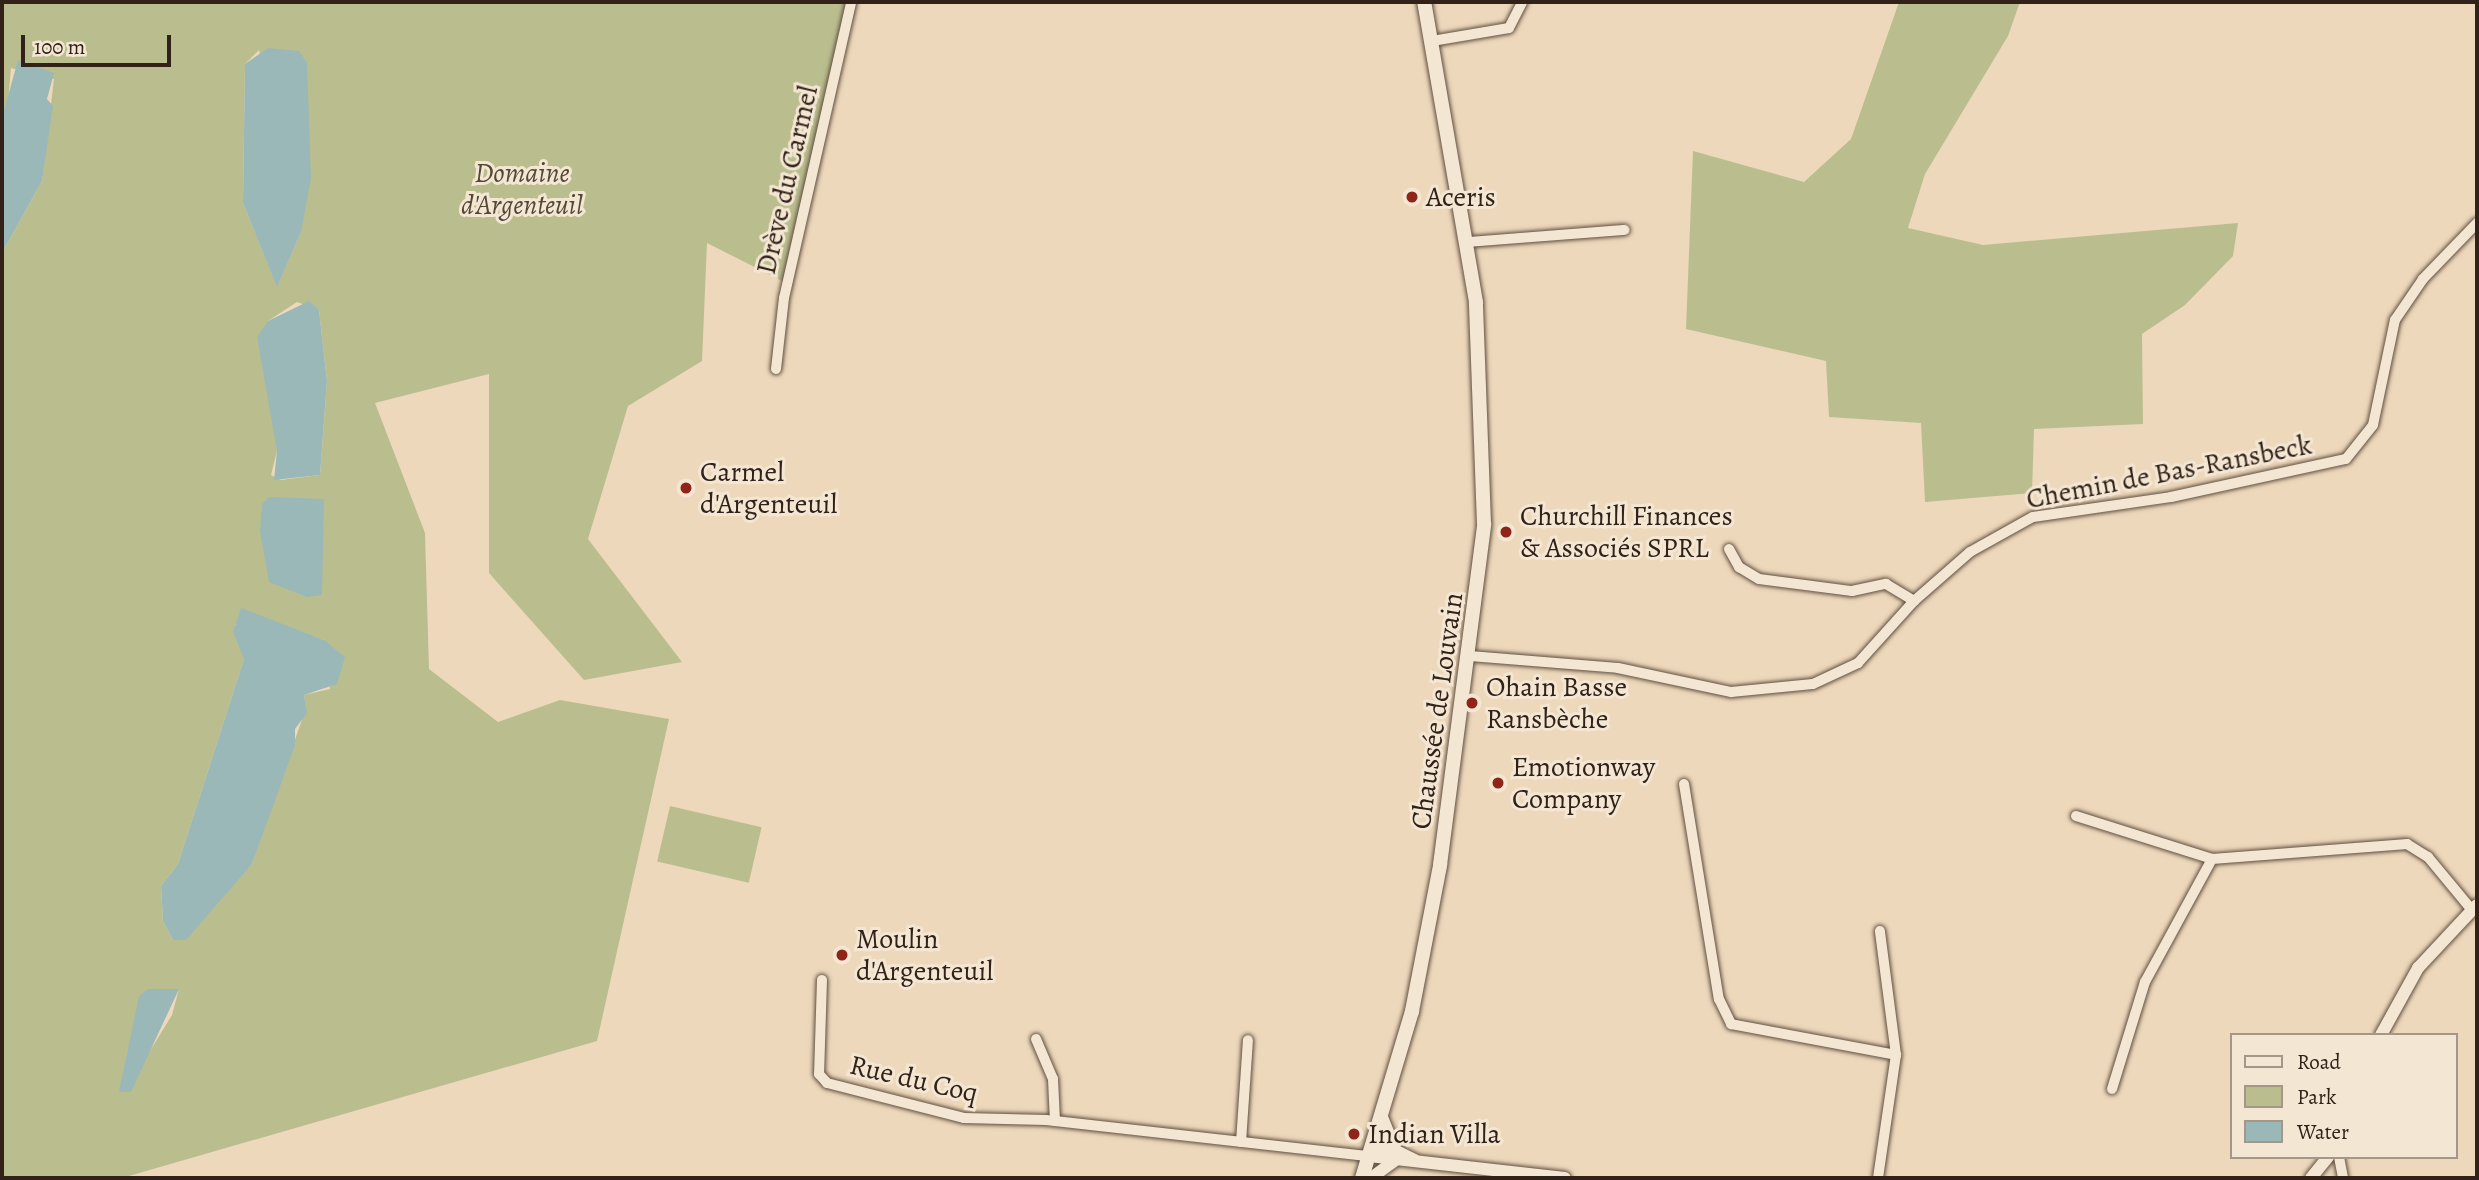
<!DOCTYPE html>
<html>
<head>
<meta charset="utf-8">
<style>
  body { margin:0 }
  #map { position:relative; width:2479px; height:1180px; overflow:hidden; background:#edd8bb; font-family:Alegreya,serif }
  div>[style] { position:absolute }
  .green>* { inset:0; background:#babe8e; transform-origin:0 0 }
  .water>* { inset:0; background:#9ab8b7 }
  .roads { filter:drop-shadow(0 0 2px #604f41) drop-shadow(0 0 2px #604f41) }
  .minor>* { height:10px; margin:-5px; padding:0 5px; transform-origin:5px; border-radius:5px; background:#f3e6d3 }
  .tertiary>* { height:12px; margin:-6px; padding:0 6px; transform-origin:6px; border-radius:6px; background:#f3e6d3 }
  .secondary>* { height:14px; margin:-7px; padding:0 7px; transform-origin:7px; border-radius:7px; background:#f3e6d3 }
  .dots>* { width:19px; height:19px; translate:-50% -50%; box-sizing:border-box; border:4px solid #f3e6d3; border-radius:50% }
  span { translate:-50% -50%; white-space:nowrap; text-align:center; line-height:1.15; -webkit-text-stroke:6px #f3e6d3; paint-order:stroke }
  .park-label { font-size:28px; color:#534836; font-style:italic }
  .street-label { font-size:28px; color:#312118 }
  .poi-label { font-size:28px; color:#312118 }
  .left { translate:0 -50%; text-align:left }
  .frame { position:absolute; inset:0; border:4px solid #312118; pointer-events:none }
  .legend { position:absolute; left:2230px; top:1033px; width:228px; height:126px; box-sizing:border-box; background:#f3e6d3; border:2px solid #a59788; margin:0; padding:9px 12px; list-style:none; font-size:21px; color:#312118 }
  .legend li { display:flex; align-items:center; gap:14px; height:35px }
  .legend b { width:35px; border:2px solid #a59788 }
  .scale { position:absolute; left:21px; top:35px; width:150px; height:32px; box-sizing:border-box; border:4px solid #312118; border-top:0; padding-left:9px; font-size:21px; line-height:24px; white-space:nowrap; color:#312118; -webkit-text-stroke:5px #f3e6d3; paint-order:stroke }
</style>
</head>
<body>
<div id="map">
  <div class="green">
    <div style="clip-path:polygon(evenodd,2px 2px,857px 2px,788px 284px,707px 243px,702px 361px,628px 406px,588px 539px,682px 662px,584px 680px,489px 573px,489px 374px,375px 403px,425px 533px,429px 669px,498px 722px,560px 700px,669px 719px,597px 1041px,122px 1178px,2px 1178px,2px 253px,42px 181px,54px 79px,11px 68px,2px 171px,2px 2px,259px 50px,301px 232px,277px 286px,243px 203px,245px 64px,259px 50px,2px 2px,297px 302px,319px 310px,327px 381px,320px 475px,281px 480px,271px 475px,277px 451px,268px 321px,297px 302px,2px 2px,235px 624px,299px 631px,324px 640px,330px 689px,304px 695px,306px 708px,252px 864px,173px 940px,163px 921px,161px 886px,178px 864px,244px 659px,235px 624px,2px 2px,179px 989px,172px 1015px,137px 1072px,179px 989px)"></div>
    <div style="clip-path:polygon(1899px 2px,2020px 2px,2008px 36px,1925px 174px,1908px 228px,1983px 245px,2238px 223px,2233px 256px,2185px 305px,2142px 334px,2143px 424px,2034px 429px,2032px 493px,1925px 502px,1921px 423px,1829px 417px,1826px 361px,1686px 329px,1693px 151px,1804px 182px,1851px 139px)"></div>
    <div style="left:670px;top:806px;width:94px;height:57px;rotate:13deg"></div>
  </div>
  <div class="water">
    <div style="clip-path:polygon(268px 48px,299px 51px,307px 63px,311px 178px,301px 232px,277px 287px,243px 203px,245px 64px)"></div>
    <div style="clip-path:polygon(18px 60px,54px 73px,47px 99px,53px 106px,42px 181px,2px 253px,3px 114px)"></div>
    <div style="clip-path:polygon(309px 301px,319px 310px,327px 381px,320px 475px,274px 480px,277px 451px,257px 337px,268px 321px)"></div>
    <div style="clip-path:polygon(269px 497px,324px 499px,322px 595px,307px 597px,269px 582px,260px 531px,262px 504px)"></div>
    <div style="clip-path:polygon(241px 608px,324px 640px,345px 657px,337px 684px,304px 695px,307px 713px,295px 729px,295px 745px,252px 864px,186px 940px,173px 940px,163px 921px,161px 886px,178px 864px,244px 659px,233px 632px)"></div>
    <div style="clip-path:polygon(148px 989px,179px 989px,131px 1092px,119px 1092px,139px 996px)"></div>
  </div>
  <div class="roads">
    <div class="minor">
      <div style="left:1432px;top:41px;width:78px;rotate:-9.6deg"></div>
      <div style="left:1509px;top:28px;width:29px;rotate:-63deg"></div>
      <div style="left:1468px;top:242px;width:157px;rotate:-4.4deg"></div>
      <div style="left:776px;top:369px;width:71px;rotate:-83.6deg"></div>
      <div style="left:784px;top:298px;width:303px;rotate:-77.2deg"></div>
      <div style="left:1729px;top:549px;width:21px;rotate:61deg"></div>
      <div style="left:1739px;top:567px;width:23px;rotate:31deg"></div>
      <div style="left:1759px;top:579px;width:94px;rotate:7.4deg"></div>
      <div style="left:1852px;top:591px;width:35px;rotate:-12deg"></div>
      <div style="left:1886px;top:584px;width:33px;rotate:31deg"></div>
      <div style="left:1470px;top:656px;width:148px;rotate:4.6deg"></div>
      <div style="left:1618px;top:668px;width:116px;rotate:12deg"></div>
      <div style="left:1731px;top:692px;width:82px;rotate:-5.6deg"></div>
      <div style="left:1813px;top:684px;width:50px;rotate:-25deg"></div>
      <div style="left:1858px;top:663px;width:84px;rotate:-47.9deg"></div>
      <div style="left:1914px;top:601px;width:74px;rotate:-41.2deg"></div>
      <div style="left:1970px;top:552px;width:72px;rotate:-29.1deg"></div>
      <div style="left:2033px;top:517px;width:139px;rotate:-8.2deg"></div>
      <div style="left:2171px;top:497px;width:179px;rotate:-12.3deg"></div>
      <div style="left:2346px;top:459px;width:43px;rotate:-51.5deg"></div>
      <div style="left:2373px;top:425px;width:107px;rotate:-78.2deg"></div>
      <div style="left:2395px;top:320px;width:50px;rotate:-55.7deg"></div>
      <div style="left:2423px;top:279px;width:78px;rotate:-46deg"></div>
      <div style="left:1684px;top:784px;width:218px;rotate:80.8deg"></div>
      <div style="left:1719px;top:999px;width:28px;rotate:64deg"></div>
      <div style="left:1731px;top:1024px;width:168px;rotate:10.6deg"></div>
      <div style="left:2076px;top:816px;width:143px;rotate:17.5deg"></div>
      <div style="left:2212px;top:859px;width:196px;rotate:-4.4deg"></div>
      <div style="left:2407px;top:844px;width:25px;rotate:32deg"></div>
      <div style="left:2428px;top:857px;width:69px;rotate:50.3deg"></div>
      <div style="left:822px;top:980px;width:94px;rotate:91.8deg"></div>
      <div style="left:819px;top:1074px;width:12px;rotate:48deg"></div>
      <div style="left:827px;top:1083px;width:141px;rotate:14.3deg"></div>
      <div style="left:964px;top:1118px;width:82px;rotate:1.4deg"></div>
      <div style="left:1046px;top:1120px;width:325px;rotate:6.4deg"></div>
      <div style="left:1036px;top:1039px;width:43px;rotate:67deg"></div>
      <div style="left:1053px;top:1079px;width:42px;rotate:87.3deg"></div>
      <div style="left:2112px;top:1089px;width:112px;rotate:-72.9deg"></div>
      <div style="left:2145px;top:982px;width:140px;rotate:-61.4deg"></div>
      <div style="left:1241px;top:1142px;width:102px;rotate:-86.1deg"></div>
      <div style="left:2339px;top:1157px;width:21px;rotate:79deg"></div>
      <div style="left:1878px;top:1178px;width:124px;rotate:-81.7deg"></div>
      <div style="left:1896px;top:1055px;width:125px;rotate:-97.4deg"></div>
    </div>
    <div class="tertiary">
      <div style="left:2381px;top:1035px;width:77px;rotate:-61.1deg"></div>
      <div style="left:2418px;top:968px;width:86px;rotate:-46.9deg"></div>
      <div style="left:1382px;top:1117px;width:35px;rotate:68deg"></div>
      <div style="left:1369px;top:1156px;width:197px;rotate:6.4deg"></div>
      <div style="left:1369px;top:1156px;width:21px;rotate:-25deg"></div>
      <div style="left:1388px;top:1147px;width:30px;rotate:26deg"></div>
      <div style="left:1371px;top:1178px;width:29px;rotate:-36deg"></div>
      <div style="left:2311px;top:1178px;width:27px;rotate:-51deg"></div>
    </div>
    <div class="secondary">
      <div style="left:1362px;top:1178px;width:174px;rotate:-73.3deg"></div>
      <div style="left:1412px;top:1011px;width:149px;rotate:-79.1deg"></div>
      <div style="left:1440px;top:865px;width:344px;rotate:-82.6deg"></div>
      <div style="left:1484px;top:524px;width:222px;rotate:-92.1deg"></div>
      <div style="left:1476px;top:302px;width:304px;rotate:-99.8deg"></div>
    </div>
  </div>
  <div class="dots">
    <div style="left:1412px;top:197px;background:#8f2418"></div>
    <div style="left:686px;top:488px;background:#8f2418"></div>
    <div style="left:1506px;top:532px;background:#8f2418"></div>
    <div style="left:1472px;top:703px;background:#8f2418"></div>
    <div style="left:1498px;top:783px;background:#8f2418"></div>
    <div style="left:842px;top:955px;background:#8f2418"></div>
    <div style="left:1354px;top:1134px;background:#8f2418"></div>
  </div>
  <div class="park-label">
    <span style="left:522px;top:189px">Domaine<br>d'Argenteuil</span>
  </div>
  <div class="street-label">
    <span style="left:787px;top:180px;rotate:-77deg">Drève du Carmel</span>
    <span style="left:2169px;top:472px;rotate:-11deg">Chemin de Bas-Ransbeck</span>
    <span style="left:1437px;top:711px;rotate:-82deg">Chaussée de Louvain</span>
    <span style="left:914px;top:1079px;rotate:13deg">Rue du Coq</span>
  </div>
  <div class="poi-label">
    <span class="left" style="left:1426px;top:197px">Aceris</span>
    <span class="left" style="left:700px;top:488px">Carmel<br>d'Argenteuil</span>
    <span class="left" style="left:1520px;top:532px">Churchill Finances<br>&amp; Associés SPRL</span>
    <span class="left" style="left:1486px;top:703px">Ohain Basse<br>Ransbèche</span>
    <span class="left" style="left:1512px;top:783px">Emotionway<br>Company</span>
    <span class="left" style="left:856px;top:955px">Moulin<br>d'Argenteuil</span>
    <span class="left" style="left:1368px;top:1134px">Indian Villa</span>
  </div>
  <div class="frame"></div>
  <ul class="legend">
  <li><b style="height:9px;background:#f3e6d3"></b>Road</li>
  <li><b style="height:19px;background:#babe8e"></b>Park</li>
  <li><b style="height:19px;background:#9ab8b7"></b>Water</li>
  </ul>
  <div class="scale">100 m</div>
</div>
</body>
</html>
